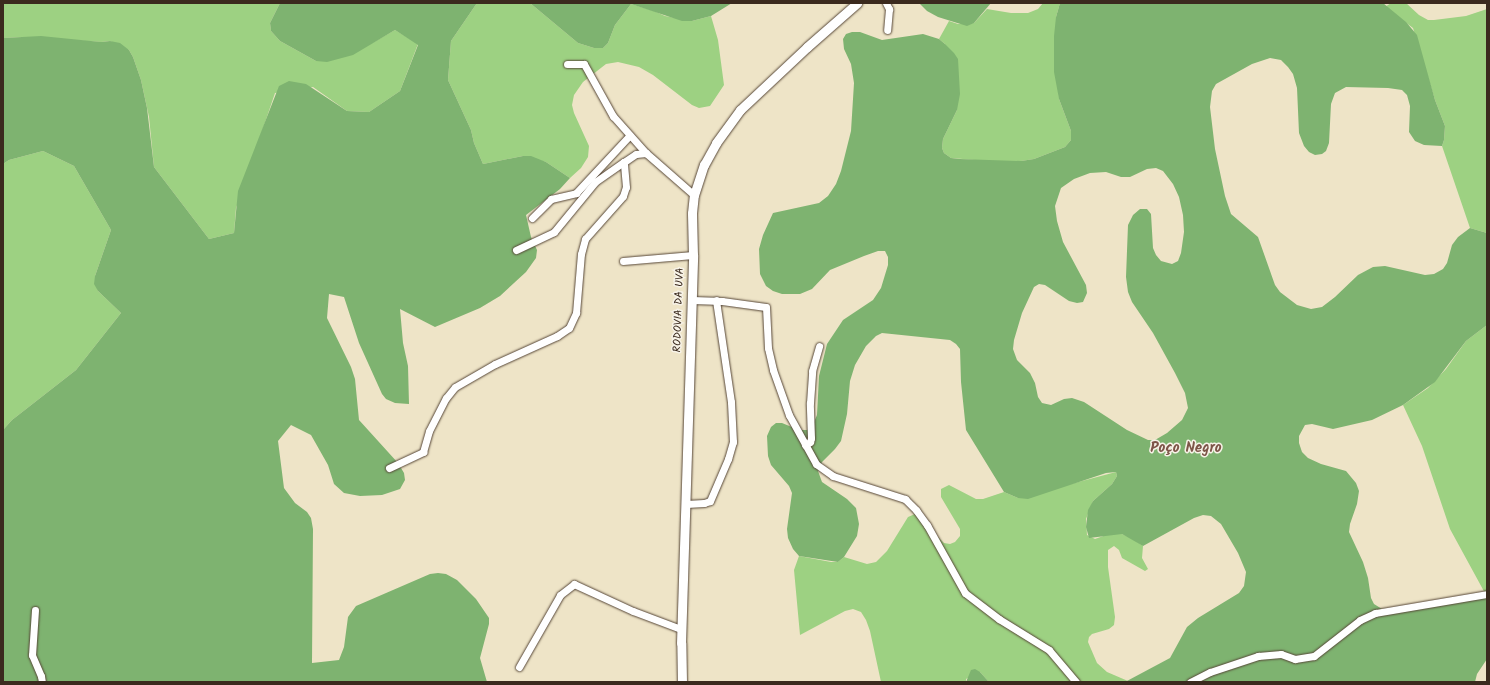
<!DOCTYPE html>
<html>
<head>
<meta charset="utf-8">
<style>
  body { margin:0 }
  #map { position:relative; width:1490px; height:685px; overflow:hidden; background:#eee4c7; font-family:Kalam,sans-serif }
  div>[style] { position:absolute }
  .green>* { inset:0; background:#9dd182 }
  .forest>* { inset:0; background:#7eb370 }
  .roads { filter:drop-shadow(0 0 1px #564637) drop-shadow(0 0 1px #564637) }
  .street>* { height:7px; margin:-3.5px; padding:0 3.5px; transform-origin:3.5px; border-radius:3.5px; background:#fff }
  .secondary>* { height:9px; margin:-4.5px; padding:0 4.5px; transform-origin:4.5px; border-radius:4.5px; background:#fff }
  span { translate:-50% -50%; white-space:nowrap; text-align:center; line-height:1.15; -webkit-text-stroke:3px #f7f3e8; paint-order:stroke }
  .street-label { font-size:11px; color:#3b2a1e }
  .district-label { font-size:15px; color:#7d5548; font-weight:700 }
  .frame { position:absolute; inset:0; border:4px solid #3b2a1e; pointer-events:none }
</style>
</head>
<body>
<div id="map">
  <div class="green">
    <div style="clip-path:polygon(3px 3px,280px 3px,270px 23px,271px 31px,280px 41px,316px 61px,374px 42px,395px 30px,418px 44px,400px 91px,369px 112px,347px 111px,313px 87px,275px 93px,236px 208px,234px 233px,209px 239px,154px 167px,149px 117px,141px 80px,133px 57px,129px 50px,110px 41px,101px 42px,24px 37px,3px 38px)"></div>
    <div style="clip-path:polygon(477px 3px,530px 3px,578px 43px,594px 48px,603px 48px,608px 43px,615px 25px,631px 4px,654px 11px,665px 16px,692px 21px,711px 16px,718px 40px,724px 85px,710px 106px,699px 108px,692px 105px,653px 75px,639px 67px,618px 62px,606px 64px,583px 82px,574px 95px,572px 105px,574px 113px,589px 146px,588px 157px,581px 168px,570px 178px,546px 162px,523px 156px,483px 164px,474px 143px,471px 130px,448px 80px,451px 41px)"></div>
    <div style="clip-path:polygon(1043px 3px,1060px 3px,1056px 17px,1059px 99px,1071px 131px,1071px 140px,1065px 147px,1034px 159px,1021px 161px,999px 162px,951px 158px,944px 153px,942px 148px,943px 139px,957px 110px,945px 44px,939px 39px,949px 21px,958px 24px,974px 23px,987px 9px,1011px 13px,1028px 13px,1038px 9px)"></div>
    <div style="clip-path:polygon(1391px 3px,1406px 3px,1419px 15px,1428px 20px,1434px 20px,1466px 16px,1487px 9px,1487px 233px,1470px 228px,1442px 146px,1444px 140px,1445px 126px,1435px 100px,1413px 28px,1385px 7px)"></div>
    <div style="clip-path:polygon(43px 151px,74px 166px,111px 230px,95px 276px,98px 291px,121px 313px,76px 370px,12px 420px,3px 430px,3px 164px,9px 160px)"></div>
    <div style="clip-path:polygon(1487px 325px,1487px 594px,1486px 595px,1450px 529px,1422px 446px,1403px 405px,1428px 388px,1446px 369px,1466px 341px)"></div>
    <div style="clip-path:polygon(1116px 472px,1117px 476px,1112px 484px,1093px 501px,1086px 519px,1087px 535px,1095px 539px,1109px 534px,1122px 534px,1133px 539px,1143px 546px,1142px 558px,1148px 569px,1145px 571px,1122px 558px,1119px 550px,1114px 546px,1108px 550px,1108px 567px,1115px 617px,1114px 625px,1109px 629px,1092px 634px,1089px 637px,1088px 642px,1097px 663px,1107px 672px,1128px 681px,989px 682px,980px 672px,966px 679px,966px 682px,881px 682px,870px 631px,866px 620px,861px 612px,853px 609px,845px 611px,800px 635px,794px 570px,799px 556px,831px 562px,838px 562px,844px 557px,867px 564px,876px 562px,887px 551px,908px 517px,915px 514px,944px 543px,950px 544px,955px 542px,960px 536px,960px 529px,941px 497px,941px 489px,949px 485px,976px 499px,983px 499px,1004px 492px,1018px 498px)"></div>
  </div>
  <div class="forest">
    <div style="clip-path:polygon(280px 3px,477px 3px,451px 41px,448px 80px,471px 130px,474px 143px,483px 164px,523px 156px,531px 156px,546px 162px,570px 178px,560px 189px,526px 215px,531px 237px,537px 250px,536px 258px,526px 272px,500px 296px,480px 308px,435px 327px,400px 309px,403px 343px,408px 366px,409px 404px,395px 403px,386px 399px,382px 394px,359px 343px,344px 297px,329px 294px,327px 318px,351px 367px,355px 379px,359px 420px,398px 463px,404px 473px,405px 480px,400px 489px,382px 495px,360px 496px,344px 493px,334px 484px,328px 465px,311px 435px,291px 425px,278px 441px,284px 488px,295px 503px,307px 512px,311px 518px,313px 529px,312px 663px,339px 660px,344px 647px,348px 617px,356px 606px,430px 574px,438px 573px,446px 574px,457px 580px,476px 599px,489px 618px,489px 624px,480px 658px,487px 682px,3px 682px,3px 430px,12px 420px,76px 370px,121px 313px,98px 291px,94px 284px,95px 276px,111px 230px,74px 166px,43px 151px,9px 160px,3px 164px,3px 38px,41px 36px,101px 42px,110px 41px,120px 43px,129px 50px,133px 57px,141px 80px,147px 108px,154px 167px,209px 239px,234px 233px,238px 191px,279px 86px,289px 81px,306px 84px,347px 111px,369px 112px,400px 91px,418px 45px,395px 30px,353px 55px,327px 62px,316px 61px,280px 41px,271px 31px,270px 23px)"></div>
    <div style="clip-path:polygon(530px 3px,732px 3px,711px 16px,692px 21px,682px 21px,631px 4px,615px 25px,608px 43px,603px 48px,594px 48px,578px 43px)"></div>
    <div style="clip-path:polygon(919px 3px,991px 3px,974px 23px,967px 26px,938px 17px,927px 11px)"></div>
    <div style="clip-path:polygon(evenodd,1060px 3px,1383px 3px,1406px 22px,1417px 35px,1435px 100px,1445px 126px,1444px 140px,1442px 146px,1424px 145px,1415px 141px,1409px 132px,1410px 106px,1407px 95px,1402px 90px,1388px 88px,1346px 87px,1335px 93px,1331px 104px,1329px 143px,1326px 151px,1322px 154px,1315px 155px,1309px 152px,1304px 146px,1299px 133px,1297px 88px,1293px 74px,1288px 67px,1281px 60px,1270px 58px,1252px 64px,1216px 84px,1212px 91px,1210px 107px,1215px 149px,1225px 196px,1231px 214px,1258px 237px,1275px 285px,1280px 292px,1297px 305px,1311px 309px,1322px 307px,1335px 297px,1358px 275px,1373px 267px,1385px 266px,1425px 275px,1434px 274px,1443px 269px,1447px 263px,1452px 245px,1458px 237px,1470px 228px,1487px 233px,1487px 325px,1466px 341px,1435px 382px,1403px 405px,1372px 420px,1333px 429px,1312px 424px,1305px 425px,1299px 436px,1299px 443px,1302px 452px,1308px 458px,1321px 464px,1346px 471px,1356px 483px,1359px 491px,1357px 504px,1350px 524px,1349px 532px,1363px 562px,1368px 578px,1371px 598px,1374px 604px,1382px 609px,1487px 594px,1487px 659px,1477px 674px,1475px 682px,1125px 682px,1170px 658px,1187px 627px,1198px 618px,1239px 593px,1244px 586px,1246px 572px,1238px 553px,1221px 524px,1211px 516px,1203px 515px,1194px 518px,1143px 546px,1122px 534px,1089px 538px,1086px 527px,1088px 510px,1093px 501px,1112px 484px,1117px 476px,1116px 472px,1106px 473px,1028px 499px,1018px 498px,1004px 492px,966px 430px,961px 382px,960px 349px,956px 344px,950px 340px,882px 333px,876px 336px,866px 346px,855px 365px,850px 381px,847px 414px,841px 441px,835px 449px,822px 462px,818px 471px,822px 482px,847px 499px,856px 508px,859px 524px,857px 536px,844px 557px,838px 562px,799px 556px,793px 549px,788px 538px,787px 529px,792px 493px,789px 486px,771px 465px,768px 456px,767px 436px,771px 427px,776px 423px,782px 423px,799px 430px,807px 430px,812px 427px,817px 415px,819px 376px,827px 344px,843px 320px,873px 300px,881px 288px,888px 265px,888px 257px,885px 251px,878px 251px,864px 256px,830px 270px,812px 289px,800px 294px,782px 294px,773px 291px,766px 286px,760px 274px,759px 249px,763px 235px,773px 213px,819px 203px,828px 196px,836px 184px,841px 171px,851px 131px,854px 83px,851px 64px,844px 49px,843px 39px,846px 34px,852px 32px,860px 32px,882px 40px,923px 34px,939px 39px,945px 44px,954px 53px,958px 59px,960px 94px,957px 110px,943px 139px,942px 148px,944px 153px,951px 158px,960px 159px,1021px 161px,1034px 159px,1065px 147px,1071px 140px,1071px 131px,1059px 99px,1054px 72px,1054px 36px,1056px 17px,1060px 3px,1156px 168px,1163px 171px,1173px 184px,1179px 197px,1183px 215px,1184px 232px,1181px 253px,1178px 261px,1172px 264px,1161px 261px,1156px 255px,1153px 248px,1151px 214px,1147px 209px,1140px 209px,1133px 215px,1128px 225px,1126px 277px,1128px 292px,1132px 302px,1153px 333px,1175px 373px,1185px 393px,1188px 408px,1182px 420px,1167px 433px,1155px 440px,1148px 440px,1127px 430px,1084px 402px,1072px 398px,1064px 399px,1051px 405px,1042px 403px,1038px 397px,1035px 383px,1030px 373px,1017px 360px,1013px 349px,1014px 340px,1022px 313px,1034px 287px,1039px 284px,1045px 285px,1069px 301px,1077px 303px,1083px 302px,1087px 293px,1086px 285px,1063px 242px,1057px 221px,1055px 206px,1061px 188px,1074px 179px,1090px 173px,1106px 172px,1121px 177px,1130px 177px,1147px 169px,1156px 168px)"></div>
    <div style="clip-path:polygon(975px 669px,980px 672px,989px 682px,966px 682px,971px 670px)"></div>
  </div>
  <div class="roads">
    <div class="street">
      <div style="left:886px;top:3px;width:7px;rotate:63deg"></div>
      <div style="left:889px;top:9px;width:21px;rotate:95deg"></div>
      <div style="left:567px;top:64px;width:17px"></div>
      <div style="left:584px;top:64px;width:60px;rotate:60.9deg"></div>
      <div style="left:613px;top:116px;width:50px;rotate:48.3deg"></div>
      <div style="left:646px;top:153px;width:64px;rotate:41.2deg"></div>
      <div style="left:532px;top:218px;width:27px;rotate:-45deg"></div>
      <div style="left:551px;top:199px;width:26px;rotate:-13deg"></div>
      <div style="left:576px;top:193px;width:79px;rotate:-47deg"></div>
      <div style="left:516px;top:250px;width:42px;rotate:-25.3deg"></div>
      <div style="left:554px;top:232px;width:65px;rotate:-50.6deg"></div>
      <div style="left:595px;top:182px;width:35px;rotate:-35deg"></div>
      <div style="left:623px;top:261px;width:70px;rotate:-4.9deg"></div>
      <div style="left:692px;top:300px;width:30px;rotate:2deg"></div>
      <div style="left:722px;top:301px;width:44px;rotate:7.8deg"></div>
      <div style="left:766px;top:307px;width:41px;rotate:87.2deg"></div>
      <div style="left:768px;top:348px;width:23px;rotate:77deg"></div>
      <div style="left:773px;top:370px;width:48px;rotate:70.4deg"></div>
      <div style="left:789px;top:415px;width:56px;rotate:61.1deg"></div>
      <div style="left:816px;top:464px;width:21px;rotate:35deg"></div>
      <div style="left:833px;top:476px;width:76px;rotate:17.7deg"></div>
      <div style="left:905px;top:499px;width:16px;rotate:45deg"></div>
      <div style="left:916px;top:510px;width:19px;rotate:54deg"></div>
      <div style="left:927px;top:525px;width:78px;rotate:60.8deg"></div>
      <div style="left:965px;top:593px;width:43px;rotate:37.4deg"></div>
      <div style="left:999px;top:619px;width:59px;rotate:31.8deg"></div>
      <div style="left:1049px;top:650px;width:42px;rotate:49.8deg"></div>
      <div style="left:805px;top:445px;width:6px;rotate:-31deg"></div>
      <div style="left:810px;top:442px;width:4px;rotate:-76deg"></div>
      <div style="left:811px;top:438px;width:35px;rotate:-92deg"></div>
      <div style="left:810px;top:403px;width:32px;rotate:-86deg"></div>
      <div style="left:812px;top:371px;width:26px;rotate:-74deg"></div>
      <div style="left:389px;top:468px;width:38px;rotate:-25deg"></div>
      <div style="left:423px;top:452px;width:22px;rotate:-74deg"></div>
      <div style="left:429px;top:431px;width:37px;rotate:-63deg"></div>
      <div style="left:446px;top:398px;width:14px;rotate:-51deg"></div>
      <div style="left:455px;top:387px;width:46px;rotate:-29.9deg"></div>
      <div style="left:495px;top:364px;width:68px;rotate:-24.3deg"></div>
      <div style="left:557px;top:336px;width:14px;rotate:-34deg"></div>
      <div style="left:569px;top:328px;width:17px;rotate:-65deg"></div>
      <div style="left:576px;top:313px;width:59px;rotate:-85.2deg"></div>
      <div style="left:581px;top:254px;width:16px;rotate:-75deg"></div>
      <div style="left:585px;top:239px;width:57px;rotate:-48.5deg"></div>
      <div style="left:623px;top:196px;width:9px;rotate:-72deg"></div>
      <div style="left:626px;top:187px;width:25px;rotate:-95deg"></div>
      <div style="left:624px;top:162px;width:14px;rotate:-34deg"></div>
      <div style="left:636px;top:154px;width:10px;rotate:-6deg"></div>
      <div style="left:686px;top:504px;width:18px;rotate:-3deg"></div>
      <div style="left:704px;top:503px;width:6px;rotate:-18deg"></div>
      <div style="left:710px;top:501px;width:46px;rotate:-66.8deg"></div>
      <div style="left:728px;top:459px;width:18px;rotate:-74deg"></div>
      <div style="left:733px;top:442px;width:40px;rotate:-92.9deg"></div>
      <div style="left:731px;top:402px;width:103px;rotate:-98.4deg"></div>
      <div style="left:35px;top:610px;width:45px;rotate:93.8deg"></div>
      <div style="left:32px;top:655px;width:23px;rotate:67deg"></div>
      <div style="left:41px;top:676px;width:6px;rotate:81deg"></div>
      <div style="left:519px;top:667px;width:83px;rotate:-60.3deg"></div>
      <div style="left:560px;top:595px;width:18px;rotate:-38deg"></div>
      <div style="left:574px;top:584px;width:65px;rotate:24.6deg"></div>
      <div style="left:633px;top:611px;width:51px;rotate:20.6deg"></div>
      <div style="left:1190px;top:682px;width:22px;rotate:-27deg"></div>
      <div style="left:1210px;top:672px;width:51px;rotate:-18.4deg"></div>
      <div style="left:1258px;top:656px;width:23px;rotate:-5deg"></div>
      <div style="left:1281px;top:654px;width:15px;rotate:20deg"></div>
      <div style="left:1295px;top:659px;width:19px;rotate:-9deg"></div>
      <div style="left:1314px;top:656px;width:58px;rotate:-38deg"></div>
      <div style="left:1360px;top:620px;width:17px;rotate:-25deg"></div>
      <div style="left:1375px;top:613px;width:114px;rotate:-9.6deg"></div>
    </div>
    <div class="secondary">
      <div style="left:682px;top:682px;width:39px;rotate:-91deg"></div>
      <div style="left:681px;top:643px;width:388px;rotate:-88.2deg"></div>
      <div style="left:693px;top:255px;width:42px;rotate:-91.4deg"></div>
      <div style="left:692px;top:213px;width:18px;rotate:-84deg"></div>
      <div style="left:694px;top:195px;width:32px;rotate:-72deg"></div>
      <div style="left:704px;top:165px;width:25px;rotate:-61deg"></div>
      <div style="left:716px;top:143px;width:41px;rotate:-54deg"></div>
      <div style="left:740px;top:110px;width:92px;rotate:-43.2deg"></div>
      <div style="left:807px;top:47px;width:67px;rotate:-41.3deg"></div>
    </div>
  </div>
  <div class="street-label">
    <span style="left:679px;top:310px;rotate:-88deg">RODOVIA DA UVA</span>
  </div>
  <div class="district-label">
    <span style="left:1186px;top:449px">Poço Negro</span>
  </div>
  <div class="frame"></div>
</div>
</body>
</html>
